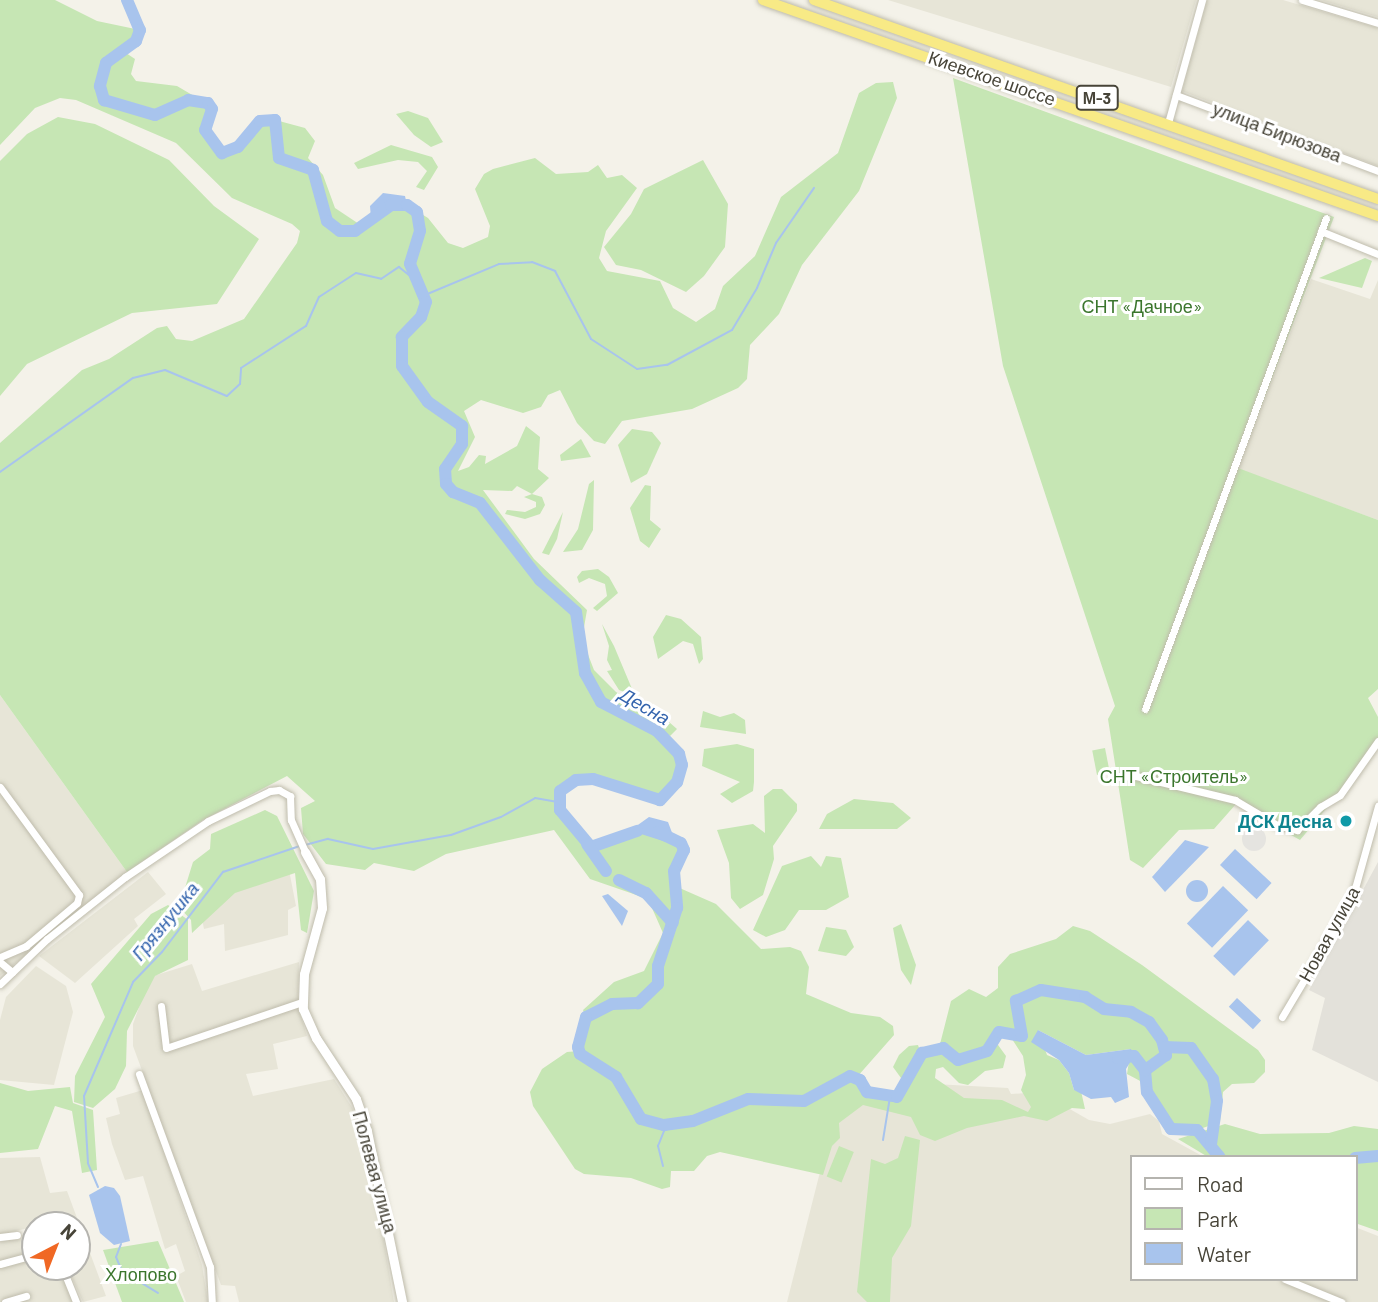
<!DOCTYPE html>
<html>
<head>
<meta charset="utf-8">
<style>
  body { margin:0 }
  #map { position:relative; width:1378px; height:1302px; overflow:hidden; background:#f4f2e9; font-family:Barlow,sans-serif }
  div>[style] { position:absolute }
  .residential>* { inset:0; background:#e7e5d7 }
  .industrial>* { inset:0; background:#e3e1da }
  .green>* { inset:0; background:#c6e6b4; transform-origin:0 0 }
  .parking>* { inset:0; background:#e5e4e0 }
  .round { border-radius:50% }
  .water>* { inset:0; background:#a8c4ed; transform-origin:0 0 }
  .stream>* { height:2px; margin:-1px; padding:0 1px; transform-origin:1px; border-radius:1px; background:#a8c4ed }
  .river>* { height:12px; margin:-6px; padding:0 6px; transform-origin:6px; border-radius:6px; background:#a8c4ed }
  .roads { filter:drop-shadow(0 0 2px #bfbcac) drop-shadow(0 0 2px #bfbcac) }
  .minor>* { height:7px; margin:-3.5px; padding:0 3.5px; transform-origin:3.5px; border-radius:3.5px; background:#fff }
  .tertiary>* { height:9px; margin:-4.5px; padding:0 4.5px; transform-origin:4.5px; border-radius:4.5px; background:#fff }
  .trunk>* { height:10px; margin:-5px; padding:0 5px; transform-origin:5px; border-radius:5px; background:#f8ea86 }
  .dots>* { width:19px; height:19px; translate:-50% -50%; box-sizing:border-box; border:4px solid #fff; border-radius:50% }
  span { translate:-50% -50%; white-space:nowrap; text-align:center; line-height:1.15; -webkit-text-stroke:6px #fff; paint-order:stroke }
  .shield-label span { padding:2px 5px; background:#fff; border:2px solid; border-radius:5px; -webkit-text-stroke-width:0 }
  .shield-label { font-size:16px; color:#474438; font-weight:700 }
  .street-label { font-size:18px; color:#474438 }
  .park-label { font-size:18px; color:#3b762d }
  .culture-label { font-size:18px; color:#0d838f; font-weight:700 }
  .right { translate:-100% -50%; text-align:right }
  .water-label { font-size:19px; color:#3565ae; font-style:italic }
  .legend { position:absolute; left:1130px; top:1155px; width:228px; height:126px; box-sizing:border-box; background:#fff; border:2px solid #b5b4af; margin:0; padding:9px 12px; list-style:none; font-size:21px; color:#474438 }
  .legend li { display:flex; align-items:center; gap:14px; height:35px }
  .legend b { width:35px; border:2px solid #b5b4af }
  .north { position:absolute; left:21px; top:1211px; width:70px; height:70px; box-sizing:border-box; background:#fff; border:2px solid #b5b4af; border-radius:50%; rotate:42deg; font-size:19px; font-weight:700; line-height:28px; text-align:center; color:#474438 }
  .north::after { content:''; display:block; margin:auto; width:24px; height:32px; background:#f06824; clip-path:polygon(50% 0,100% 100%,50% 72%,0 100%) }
</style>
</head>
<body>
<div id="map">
  <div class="residential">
    <div style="clip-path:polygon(888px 0,1196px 0,1171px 87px)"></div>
    <div style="clip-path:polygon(1207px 0,1283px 0,1378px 28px,1378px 166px,1182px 91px)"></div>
    <div style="clip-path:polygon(1321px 0,1378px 0,1378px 17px)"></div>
    <div style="clip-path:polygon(1311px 279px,1370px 299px,1378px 280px,1378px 520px,1238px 469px)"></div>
    <div style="clip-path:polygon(0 695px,127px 872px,0 976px)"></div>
    <div style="clip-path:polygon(289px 870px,296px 906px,288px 910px,288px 935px,225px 951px,224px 924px,204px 929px,202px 919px,224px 896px)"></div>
    <div style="clip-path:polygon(148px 872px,166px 894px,134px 919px,138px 926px,75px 983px,39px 956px)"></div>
    <div style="clip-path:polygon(299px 962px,298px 1007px,307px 1036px,273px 1044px,278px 1069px,246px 1074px,253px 1096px,334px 1079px,353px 1109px,380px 1218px,394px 1302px,239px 1302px,235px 1286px,221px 1285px,133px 1046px,133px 1024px,150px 977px,192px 964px,202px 991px)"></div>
    <div style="clip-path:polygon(36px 966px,66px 986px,73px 1012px,54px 1085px,0 1080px,0 1020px,6px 997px)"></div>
    <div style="clip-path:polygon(916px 1083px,1008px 1088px,1011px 1094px,1040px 1092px,1089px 1120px,1110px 1124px,1150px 1114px,1159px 1121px,1162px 1134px,1204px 1157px,1131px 1157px,1131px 1279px,1355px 1279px,1355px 1227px,1378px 1236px,1378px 1302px,787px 1302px,819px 1176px,843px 1110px,858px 1094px,905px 1101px)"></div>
    <div style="clip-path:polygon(143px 1090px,202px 1265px,208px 1302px,186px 1302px,176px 1276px,185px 1271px,176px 1244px,165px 1249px,143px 1176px,125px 1180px,112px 1144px,106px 1118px,120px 1114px,116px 1098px)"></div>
    <div style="clip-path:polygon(40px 1157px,50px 1193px,67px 1191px,106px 1296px,83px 1302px,67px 1267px,77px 1267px,77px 1225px,48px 1223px,0 1235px,0 1158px)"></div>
    <div style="clip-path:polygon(35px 1231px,35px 1267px,61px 1267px,73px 1302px,0 1302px,0 1242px)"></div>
  </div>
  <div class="industrial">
    <div style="clip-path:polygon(1378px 862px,1378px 1082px,1312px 1050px,1325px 998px,1309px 990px)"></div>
  </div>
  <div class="green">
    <div style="clip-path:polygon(evenodd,0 0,55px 0,97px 21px,140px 30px,136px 41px,123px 51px,135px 59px,131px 74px,136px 81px,177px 86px,211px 106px,205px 130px,219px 151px,238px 147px,268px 118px,305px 128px,315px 141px,308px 158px,323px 175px,335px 208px,362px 226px,391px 205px,407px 205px,428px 218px,448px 243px,463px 248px,488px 237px,490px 226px,475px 189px,484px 174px,493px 169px,535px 158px,556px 174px,588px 172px,598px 165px,607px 178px,622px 175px,637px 188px,606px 231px,599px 258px,607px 271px,660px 281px,673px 308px,696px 322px,715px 309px,723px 286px,755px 256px,781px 197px,838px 153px,859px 93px,876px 83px,893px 82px,897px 98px,859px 191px,802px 265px,779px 314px,750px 345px,747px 379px,738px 388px,692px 409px,622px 421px,605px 444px,594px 441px,577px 423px,560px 390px,548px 395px,541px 407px,523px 413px,481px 400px,464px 411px,475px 437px,458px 471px,469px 467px,479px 455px,486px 456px,485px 464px,517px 446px,526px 426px,540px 437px,538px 469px,549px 478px,532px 494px,542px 497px,545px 505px,540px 514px,525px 519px,505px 514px,507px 510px,525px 512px,536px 507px,536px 502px,524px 497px,532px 494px,517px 486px,512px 491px,483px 490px,534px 559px,587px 610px,582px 639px,594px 670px,616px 692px,645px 710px,653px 708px,677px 729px,670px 736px,648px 721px,624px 716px,657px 731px,679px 754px,682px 772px,664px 798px,653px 800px,587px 779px,560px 791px,560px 810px,591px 847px,645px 829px,681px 843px,684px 850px,674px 871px,675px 886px,716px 904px,761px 949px,790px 947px,801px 951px,809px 967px,806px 994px,851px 1013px,880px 1017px,893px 1026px,894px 1035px,857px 1077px,867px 1092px,900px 1095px,914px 1063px,922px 1053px,939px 1048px,951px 1001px,969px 989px,986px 997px,998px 988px,998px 967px,1010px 954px,1056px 939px,1073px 926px,1090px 931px,1142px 965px,1258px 1050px,1265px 1060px,1265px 1072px,1254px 1083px,1232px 1084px,1223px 1092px,1220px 1122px,1197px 1130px,1171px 1129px,1144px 1083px,1127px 1074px,1131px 1049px,1086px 1055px,1038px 1030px,1047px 1055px,1059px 1060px,1069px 1073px,1074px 1090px,1081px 1091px,1085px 1109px,1072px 1108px,1047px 1121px,1024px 1116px,967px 1128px,935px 1141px,920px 1135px,911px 1117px,863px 1105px,839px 1123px,840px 1138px,832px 1146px,823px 1175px,720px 1152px,707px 1156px,694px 1171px,671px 1171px,670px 1187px,662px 1189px,631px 1178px,584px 1174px,575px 1169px,533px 1106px,530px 1092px,542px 1069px,567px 1052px,579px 1051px,586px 1017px,583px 1010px,614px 982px,644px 971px,663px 933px,648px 899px,590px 879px,554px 830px,446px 854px,414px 871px,374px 863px,365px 870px,326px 864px,303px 834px,301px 808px,315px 801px,287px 776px,203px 820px,127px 872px,0 695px,0 443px,82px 370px,109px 359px,157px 328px,167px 326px,176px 339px,192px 341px,244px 319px,297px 243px,300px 231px,292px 224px,232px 198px,176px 143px,76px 100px,60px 98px,35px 108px,0 145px,0 0,999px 1032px,1010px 1036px,1023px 1056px,1026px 1075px,1021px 1090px,1031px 1107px,1028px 1112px,1002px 1100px,964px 1098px,935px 1078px,936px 1069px,943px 1067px,959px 1083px,968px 1085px,985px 1071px,1003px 1068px,1006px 1056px,993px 1038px,999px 1032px)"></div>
    <div style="clip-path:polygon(953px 78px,1334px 217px,1238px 468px,1378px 520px,1378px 689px,1368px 698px,1378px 717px,1378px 747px,1300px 840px,1236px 804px,1214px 829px,1179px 830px,1143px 868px,1130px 860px,1108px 719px,1115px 706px,1003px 366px)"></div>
    <div style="clip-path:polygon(408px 111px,428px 118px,443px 142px,431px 147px,414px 135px,396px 114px)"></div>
    <div style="clip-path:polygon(58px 117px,95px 124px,169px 160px,214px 206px,259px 239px,217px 304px,132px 313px,27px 364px,0 396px,0 161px,27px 134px)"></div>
    <div style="clip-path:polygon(391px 145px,432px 157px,438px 167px,424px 190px,416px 187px,427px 171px,418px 162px,398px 160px,358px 169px,354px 163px)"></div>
    <div style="clip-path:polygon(703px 160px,728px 204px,725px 247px,704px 276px,686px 292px,641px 270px,616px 265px,604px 247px,631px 214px,644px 189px)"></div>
    <div style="clip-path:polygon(1365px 258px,1372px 261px,1362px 288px,1319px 278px)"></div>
    <div style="clip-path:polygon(632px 429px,652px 432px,661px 443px,647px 474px,631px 483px,618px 445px)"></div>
    <div style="clip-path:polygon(581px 439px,591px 457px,561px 461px,560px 455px)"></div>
    <div style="clip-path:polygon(594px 480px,593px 530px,582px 550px,563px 552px,578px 529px,589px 484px)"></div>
    <div style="clip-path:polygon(645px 485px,651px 486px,650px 520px,661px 529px,649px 548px,640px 541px,630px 508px)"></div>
    <div style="clip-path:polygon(563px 512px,557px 539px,549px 555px,542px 553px)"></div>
    <div style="clip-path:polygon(598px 569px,609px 577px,618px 593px,597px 611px,593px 608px,607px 596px,605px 584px,589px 578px,579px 583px,577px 577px,582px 571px)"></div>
    <div style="clip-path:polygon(666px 615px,681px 619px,701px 637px,703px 659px,699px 664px,693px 644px,683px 641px,658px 659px,653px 637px)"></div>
    <div style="clip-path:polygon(602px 624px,614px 646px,635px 696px,619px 690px,607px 671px,612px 670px,607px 660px,609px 646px)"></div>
    <div style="clip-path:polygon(703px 711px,720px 717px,734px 713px,745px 720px,746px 734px,700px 727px)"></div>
    <div style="clip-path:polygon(737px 744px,754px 749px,754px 782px,753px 791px,732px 803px,720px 794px,740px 782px,702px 766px,704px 749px)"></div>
    <div style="left:1105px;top:748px;width:25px;height:13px;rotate:79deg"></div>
    <div style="clip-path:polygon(773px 789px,782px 789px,797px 804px,797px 811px,773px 846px,774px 859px,763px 895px,740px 909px,731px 898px,729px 863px,717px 830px,753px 824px,765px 833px,764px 796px)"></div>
    <div style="clip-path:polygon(854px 799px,893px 803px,911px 818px,897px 829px,819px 829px,827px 814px)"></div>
    <div style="clip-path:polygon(265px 810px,277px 816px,314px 891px,307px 933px,301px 930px,295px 873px,235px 893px,192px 933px,191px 920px,179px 907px,193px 862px,210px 849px,211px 834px)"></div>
    <div style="clip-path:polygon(811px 856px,821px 867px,826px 856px,841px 858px,849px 897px,826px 910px,799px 910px,785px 930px,766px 937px,753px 930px,782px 866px)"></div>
    <div style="clip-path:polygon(168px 905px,188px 920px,188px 960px,155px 976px,127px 1031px,126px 1066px,115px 1089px,93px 1108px,74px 1102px,75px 1076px,105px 1017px,91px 984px,151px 914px)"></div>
    <div style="clip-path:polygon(901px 924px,916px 965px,911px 985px,901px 970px,893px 928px)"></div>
    <div style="clip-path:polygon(826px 927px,846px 930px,854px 947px,846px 956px,818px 951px)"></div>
    <div style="clip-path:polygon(918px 1045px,920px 1051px,908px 1074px,901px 1078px,893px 1067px,899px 1055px,909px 1046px)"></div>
    <div style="clip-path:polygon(0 1083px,28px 1091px,70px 1087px,73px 1103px,93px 1110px,97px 1170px,82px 1173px,72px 1111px,55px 1106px,38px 1149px,0 1153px)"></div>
    <div style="clip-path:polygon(1225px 1124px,1260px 1134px,1329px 1133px,1354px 1126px,1378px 1129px,1378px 1231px,1355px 1223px,1355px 1157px,1208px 1157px,1178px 1139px)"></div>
    <div style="clip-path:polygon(905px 1136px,920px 1140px,911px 1226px,892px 1258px,890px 1302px,867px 1302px,857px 1292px,871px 1159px,885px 1164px,898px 1158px)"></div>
    <div style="left:839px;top:1146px;width:16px;height:33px;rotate:22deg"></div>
    <div style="clip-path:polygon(158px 1241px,184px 1302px,122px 1302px,103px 1250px)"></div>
  </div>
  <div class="parking">
    <div class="round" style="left:1242px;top:827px;width:24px;height:24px"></div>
  </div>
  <div class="water">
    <div style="clip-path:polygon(383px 193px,405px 196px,407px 205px,391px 205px,371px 218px,370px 206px)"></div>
    <div style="clip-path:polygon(649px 817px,668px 822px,674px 838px,666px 842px,641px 834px,621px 837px)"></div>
    <div style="clip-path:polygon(1185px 840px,1209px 847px,1165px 892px,1152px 877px)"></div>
    <div style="left:1235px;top:849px;width:50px;height:22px;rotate:43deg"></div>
    <div class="round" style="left:1186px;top:880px;width:22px;height:22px"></div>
    <div style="left:1223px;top:886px;width:35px;height:52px;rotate:44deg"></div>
    <div style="clip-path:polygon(608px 894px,628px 911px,622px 926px,602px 896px)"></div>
    <div style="left:1248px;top:920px;width:29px;height:50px;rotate:44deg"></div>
    <div style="left:1237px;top:998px;width:33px;height:12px;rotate:43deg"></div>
    <div style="clip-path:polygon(1038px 1030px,1086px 1055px,1131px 1049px,1134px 1056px,1126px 1069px,1129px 1097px,1115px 1103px,1111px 1097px,1091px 1099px,1074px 1090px,1069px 1073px,1059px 1060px,1031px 1042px)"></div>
    <div style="clip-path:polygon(105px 1186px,114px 1188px,120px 1196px,130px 1241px,114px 1245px,100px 1233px,89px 1195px)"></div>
  </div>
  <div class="stream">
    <div style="left:425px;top:295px;width:80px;rotate:-22.7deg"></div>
    <div style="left:499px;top:264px;width:33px;rotate:-3deg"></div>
    <div style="left:532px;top:262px;width:25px;rotate:21deg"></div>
    <div style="left:555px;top:271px;width:77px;rotate:62.1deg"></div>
    <div style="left:591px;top:339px;width:55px;rotate:33.1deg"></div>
    <div style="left:637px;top:369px;width:30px;rotate:-8deg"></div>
    <div style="left:667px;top:365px;width:74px;rotate:-28.3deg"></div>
    <div style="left:732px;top:330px;width:49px;rotate:-59.2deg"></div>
    <div style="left:757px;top:288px;width:49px;rotate:-67.1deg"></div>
    <div style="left:776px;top:243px;width:67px;rotate:-55.4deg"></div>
    <div style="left:0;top:472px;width:163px;rotate:-35.3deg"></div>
    <div style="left:133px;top:378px;width:33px;rotate:-14deg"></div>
    <div style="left:165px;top:370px;width:67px;rotate:22.8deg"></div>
    <div style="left:227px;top:396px;width:18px;rotate:-43deg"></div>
    <div style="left:240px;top:384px;width:16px;rotate:-86deg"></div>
    <div style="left:241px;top:368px;width:77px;rotate:-32.9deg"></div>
    <div style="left:306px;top:326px;width:32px;rotate:-66deg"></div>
    <div style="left:319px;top:297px;width:44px;rotate:-33deg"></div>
    <div style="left:356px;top:273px;width:26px;rotate:13deg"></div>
    <div style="left:381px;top:279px;width:22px;rotate:-34deg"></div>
    <div style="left:399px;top:267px;width:19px;rotate:39deg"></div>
    <div style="left:305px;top:845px;width:24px;rotate:-15deg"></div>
    <div style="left:328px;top:839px;width:46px;rotate:12.5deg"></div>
    <div style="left:373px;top:849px;width:79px;rotate:-10.2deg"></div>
    <div style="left:451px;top:835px;width:53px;rotate:-19.8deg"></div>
    <div style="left:501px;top:817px;width:39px;rotate:-29deg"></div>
    <div style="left:535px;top:798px;width:23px;rotate:10deg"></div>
    <div style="left:883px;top:1140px;width:44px;rotate:-80.8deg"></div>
    <div style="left:663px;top:1166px;width:21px;rotate:-104deg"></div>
    <div style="left:658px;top:1146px;width:24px;rotate:-68deg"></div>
    <div style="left:98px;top:1187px;width:26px;rotate:-113deg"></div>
    <div style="left:88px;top:1163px;width:67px;rotate:-93.4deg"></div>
    <div style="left:84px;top:1096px;width:124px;rotate:-66.7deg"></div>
    <div style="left:133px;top:982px;width:42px;rotate:-46deg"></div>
    <div style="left:162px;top:952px;width:101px;rotate:-52.7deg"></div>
    <div style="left:223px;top:872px;width:81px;rotate:-18.7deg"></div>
    <div style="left:121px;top:1244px;width:14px;rotate:111deg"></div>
    <div style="left:116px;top:1257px;width:15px;rotate:67deg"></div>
    <div style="left:122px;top:1271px;width:42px;rotate:31.4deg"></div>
  </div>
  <div class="river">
    <div style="left:127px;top:0;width:33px;rotate:67deg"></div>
    <div style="left:140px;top:30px;width:12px;rotate:110deg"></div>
    <div style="left:136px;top:41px;width:37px;rotate:144deg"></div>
    <div style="left:106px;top:63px;width:24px;rotate:105deg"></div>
    <div style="left:100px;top:86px;width:15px;rotate:74deg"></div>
    <div style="left:104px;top:100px;width:53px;rotate:16.4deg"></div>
    <div style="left:155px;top:115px;width:36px;rotate:-24deg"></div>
    <div style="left:188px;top:100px;width:20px;rotate:9deg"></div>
    <div style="left:208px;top:103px;width:7px;rotate:56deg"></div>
    <div style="left:212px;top:109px;width:22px;rotate:108deg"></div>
    <div style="left:205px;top:130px;width:29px;rotate:54deg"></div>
    <div style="left:222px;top:153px;width:17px;rotate:-21deg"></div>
    <div style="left:238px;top:147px;width:34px;rotate:-50deg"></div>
    <div style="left:260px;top:121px;width:15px;rotate:-4deg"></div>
    <div style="left:275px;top:120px;width:38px;rotate:84deg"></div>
    <div style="left:279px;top:158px;width:36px;rotate:19deg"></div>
    <div style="left:313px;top:170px;width:53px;rotate:74.6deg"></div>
    <div style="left:327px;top:221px;width:16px;rotate:38deg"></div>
    <div style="left:340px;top:231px;width:15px"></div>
    <div style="left:355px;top:231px;width:44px;rotate:-35.8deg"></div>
    <div style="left:391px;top:205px;width:16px"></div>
    <div style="left:407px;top:205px;width:12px;rotate:35deg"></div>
    <div style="left:417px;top:212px;width:19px;rotate:81deg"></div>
    <div style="left:420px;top:231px;width:34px;rotate:107deg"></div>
    <div style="left:410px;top:264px;width:41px;rotate:67.2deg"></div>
    <div style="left:426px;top:302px;width:16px;rotate:108deg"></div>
    <div style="left:421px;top:317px;width:28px;rotate:134deg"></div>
    <div style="left:402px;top:337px;width:29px;rotate:90deg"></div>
    <div style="left:402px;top:366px;width:44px;rotate:54.2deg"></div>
    <div style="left:428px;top:402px;width:42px;rotate:35.2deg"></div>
    <div style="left:462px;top:426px;width:18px;rotate:90deg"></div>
    <div style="left:462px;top:444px;width:30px;rotate:124deg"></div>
    <div style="left:445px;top:469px;width:15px;rotate:86deg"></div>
    <div style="left:446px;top:484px;width:11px;rotate:49deg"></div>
    <div style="left:453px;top:492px;width:29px;rotate:22deg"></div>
    <div style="left:480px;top:503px;width:98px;rotate:52.1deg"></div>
    <div style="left:540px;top:580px;width:48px;rotate:41.6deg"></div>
    <div style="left:576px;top:612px;width:62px;rotate:81.6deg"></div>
    <div style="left:585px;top:673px;width:33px;rotate:61deg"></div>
    <div style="left:601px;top:702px;width:63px;rotate:27.4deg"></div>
    <div style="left:657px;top:731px;width:32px;rotate:46deg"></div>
    <div style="left:679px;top:754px;width:11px;rotate:75deg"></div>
    <div style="left:682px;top:765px;width:18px;rotate:106deg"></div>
    <div style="left:677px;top:782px;width:25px;rotate:133deg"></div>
    <div style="left:660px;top:800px;width:70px;rotate:-162.6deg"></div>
    <div style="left:593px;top:779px;width:17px;rotate:177deg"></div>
    <div style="left:576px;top:780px;width:19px;rotate:145deg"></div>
    <div style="left:560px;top:791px;width:19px;rotate:90deg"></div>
    <div style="left:560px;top:810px;width:48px;rotate:50deg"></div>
    <div style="left:591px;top:847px;width:49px;rotate:-19.2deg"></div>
    <div style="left:658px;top:832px;width:25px;rotate:26deg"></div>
    <div style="left:681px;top:843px;width:8px;rotate:67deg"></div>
    <div style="left:684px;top:850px;width:23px;rotate:115deg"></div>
    <div style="left:674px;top:871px;width:37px;rotate:85deg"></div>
    <div style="left:677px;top:908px;width:61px;rotate:108.1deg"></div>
    <div style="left:658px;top:966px;width:18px;rotate:90deg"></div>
    <div style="left:658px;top:984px;width:28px;rotate:136deg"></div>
    <div style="left:638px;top:1003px;width:26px;rotate:178deg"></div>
    <div style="left:612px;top:1004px;width:29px;rotate:153deg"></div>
    <div style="left:586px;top:1017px;width:31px;rotate:105deg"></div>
    <div style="left:578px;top:1047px;width:7px;rotate:74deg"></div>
    <div style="left:580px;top:1054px;width:43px;rotate:32.6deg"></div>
    <div style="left:616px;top:1077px;width:49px;rotate:59.2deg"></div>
    <div style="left:641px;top:1119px;width:24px;rotate:15deg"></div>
    <div style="left:664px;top:1125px;width:29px;rotate:-8deg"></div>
    <div style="left:693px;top:1121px;width:59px;rotate:-21.8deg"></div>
    <div style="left:748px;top:1099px;width:56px;rotate:2deg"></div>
    <div style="left:804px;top:1101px;width:52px;rotate:-28.5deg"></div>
    <div style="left:850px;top:1076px;width:11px;rotate:22deg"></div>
    <div style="left:860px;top:1080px;width:14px;rotate:60deg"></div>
    <div style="left:867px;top:1092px;width:30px;rotate:9deg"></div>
    <div style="left:897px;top:1097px;width:51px;rotate:-60.4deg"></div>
    <div style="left:922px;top:1053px;width:22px;rotate:-13deg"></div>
    <div style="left:943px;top:1048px;width:19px;rotate:39deg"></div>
    <div style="left:958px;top:1060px;width:30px;rotate:-17deg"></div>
    <div style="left:987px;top:1051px;width:22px;rotate:-58deg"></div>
    <div style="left:999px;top:1032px;width:23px;rotate:10deg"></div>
    <div style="left:1022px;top:1036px;width:36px;rotate:-100deg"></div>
    <div style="left:1016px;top:1001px;width:27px;rotate:-24deg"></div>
    <div style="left:1041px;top:990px;width:45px;rotate:9deg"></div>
    <div style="left:1085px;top:997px;width:22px;rotate:32deg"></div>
    <div style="left:1104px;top:1009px;width:27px;rotate:6deg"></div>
    <div style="left:1131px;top:1012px;width:21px;rotate:29deg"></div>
    <div style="left:1149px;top:1022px;width:22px;rotate:54deg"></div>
    <div style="left:1162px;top:1040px;width:16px;rotate:75deg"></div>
    <div style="left:1166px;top:1055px;width:26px;rotate:144deg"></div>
    <div style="left:1145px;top:1070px;width:22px;rotate:85deg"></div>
    <div style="left:1147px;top:1092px;width:44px;rotate:57deg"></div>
    <div style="left:1171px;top:1129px;width:26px;rotate:2deg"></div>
    <div style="left:1197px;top:1130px;width:35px;rotate:50deg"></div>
    <div style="left:587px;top:844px;width:33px;rotate:55deg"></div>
    <div style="left:619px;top:880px;width:30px;rotate:26deg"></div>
    <div style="left:646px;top:893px;width:40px;rotate:48deg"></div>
    <div style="left:1164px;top:1047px;width:27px;rotate:2deg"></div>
    <div style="left:1191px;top:1048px;width:38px;rotate:55deg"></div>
    <div style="left:1213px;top:1079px;width:22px;rotate:80deg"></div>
    <div style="left:1217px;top:1101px;width:43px;rotate:97.9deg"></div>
    <div style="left:1118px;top:1058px;width:16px;rotate:-7deg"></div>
    <div style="left:1134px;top:1056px;width:18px;rotate:52deg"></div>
    <div style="left:1355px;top:1158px;width:23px;rotate:-5deg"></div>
  </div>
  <div class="roads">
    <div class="minor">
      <div style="left:1302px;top:0;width:79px;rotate:16.8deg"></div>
      <div style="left:1176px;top:95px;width:216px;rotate:20.6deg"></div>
      <div style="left:1168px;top:123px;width:128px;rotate:-74.5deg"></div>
      <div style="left:1321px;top:231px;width:61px;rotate:22deg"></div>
      <div style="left:1145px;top:709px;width:523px;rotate:-69.76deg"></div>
      <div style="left:1118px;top:777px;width:18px;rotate:-3deg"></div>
      <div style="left:1136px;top:776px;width:102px;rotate:13.6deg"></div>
      <div style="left:1235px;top:800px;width:49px;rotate:30.8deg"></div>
      <div style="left:1277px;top:825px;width:21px;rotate:14deg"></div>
      <div style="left:1297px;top:830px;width:33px;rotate:-45deg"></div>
      <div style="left:1320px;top:807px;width:23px;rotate:-31deg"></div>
      <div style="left:1340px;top:795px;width:66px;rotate:-54.9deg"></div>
      <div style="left:0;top:787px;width:134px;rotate:53.8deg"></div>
      <div style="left:79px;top:895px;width:8px;rotate:104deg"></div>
      <div style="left:77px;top:903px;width:67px;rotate:139.9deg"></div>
      <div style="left:26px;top:946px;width:28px;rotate:157deg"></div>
      <div style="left:0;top:962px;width:16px;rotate:40deg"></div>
      <div style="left:0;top:984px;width:65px;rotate:-43.8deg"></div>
      <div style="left:47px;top:939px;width:100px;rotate:-38.5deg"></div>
      <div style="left:125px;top:877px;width:100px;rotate:-34deg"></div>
      <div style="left:208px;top:821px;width:69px;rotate:-25.8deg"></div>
      <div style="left:270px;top:791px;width:9px;rotate:-6deg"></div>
      <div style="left:279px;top:790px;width:13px;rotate:29deg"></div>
      <div style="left:290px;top:796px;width:24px;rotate:88deg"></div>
      <div style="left:291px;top:820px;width:35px;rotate:66deg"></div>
      <div style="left:161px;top:1006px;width:42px;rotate:83.2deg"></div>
      <div style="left:166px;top:1048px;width:144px;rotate:-18.7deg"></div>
      <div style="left:1282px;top:1017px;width:137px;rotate:-59.3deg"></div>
      <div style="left:1352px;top:899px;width:97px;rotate:-74.4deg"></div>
      <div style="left:139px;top:1074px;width:206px;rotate:69.8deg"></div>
      <div style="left:210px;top:1267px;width:35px;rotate:87deg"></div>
      <div style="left:0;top:1237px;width:17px;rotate:-7deg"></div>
      <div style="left:0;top:1264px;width:30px;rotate:-15deg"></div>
      <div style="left:62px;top:1267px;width:38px;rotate:68deg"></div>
      <div style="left:1285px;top:1279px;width:61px;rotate:22.3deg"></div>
      <div style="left:5px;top:1302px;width:22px;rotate:-16deg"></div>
    </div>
    <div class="tertiary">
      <div style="left:305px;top:852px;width:31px;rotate:61deg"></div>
      <div style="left:320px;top:879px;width:29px;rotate:86deg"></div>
      <div style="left:322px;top:908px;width:68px;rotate:105.3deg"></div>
      <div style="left:304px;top:974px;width:35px;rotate:92deg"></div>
      <div style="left:303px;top:1009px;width:32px;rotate:66deg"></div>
      <div style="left:316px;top:1038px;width:73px;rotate:56.7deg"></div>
      <div style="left:356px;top:1099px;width:34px;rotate:71deg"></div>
      <div style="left:367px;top:1131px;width:175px;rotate:78.4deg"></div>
    </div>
    <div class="trunk">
      <div style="left:763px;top:0;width:652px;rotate:19.35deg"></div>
      <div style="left:814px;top:0;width:598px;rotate:19.43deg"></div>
    </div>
  </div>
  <div class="dots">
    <div style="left:1346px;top:821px;background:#0f9aa8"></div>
  </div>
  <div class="shield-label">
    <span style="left:1097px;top:98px">М-3</span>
  </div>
  <div class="street-label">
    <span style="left:992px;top:78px;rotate:19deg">Киевское шоссе</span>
    <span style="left:1277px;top:132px;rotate:21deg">улица Бирюзова</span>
    <span style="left:1329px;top:934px;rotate:-61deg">Новая улица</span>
    <span style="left:375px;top:1172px;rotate:75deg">Полевая улица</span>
  </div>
  <div class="park-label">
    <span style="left:1142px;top:306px">СНТ «Дачное»</span>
    <span style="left:1174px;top:776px">СНТ «Строитель»</span>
    <span style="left:141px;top:1274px">Хлопово</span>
  </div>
  <div class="culture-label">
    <span class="right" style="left:1332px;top:821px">ДСК Десна</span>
  </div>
  <div class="water-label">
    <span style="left:645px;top:706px;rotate:30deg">Десна</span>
    <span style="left:165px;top:921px;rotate:-51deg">Грязнушка</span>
  </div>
  <ul class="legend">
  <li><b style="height:9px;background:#fff"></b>Road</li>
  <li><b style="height:19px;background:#c6e6b4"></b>Park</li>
  <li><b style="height:19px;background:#a8c4ed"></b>Water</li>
  </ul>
  <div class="north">N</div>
</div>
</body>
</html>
